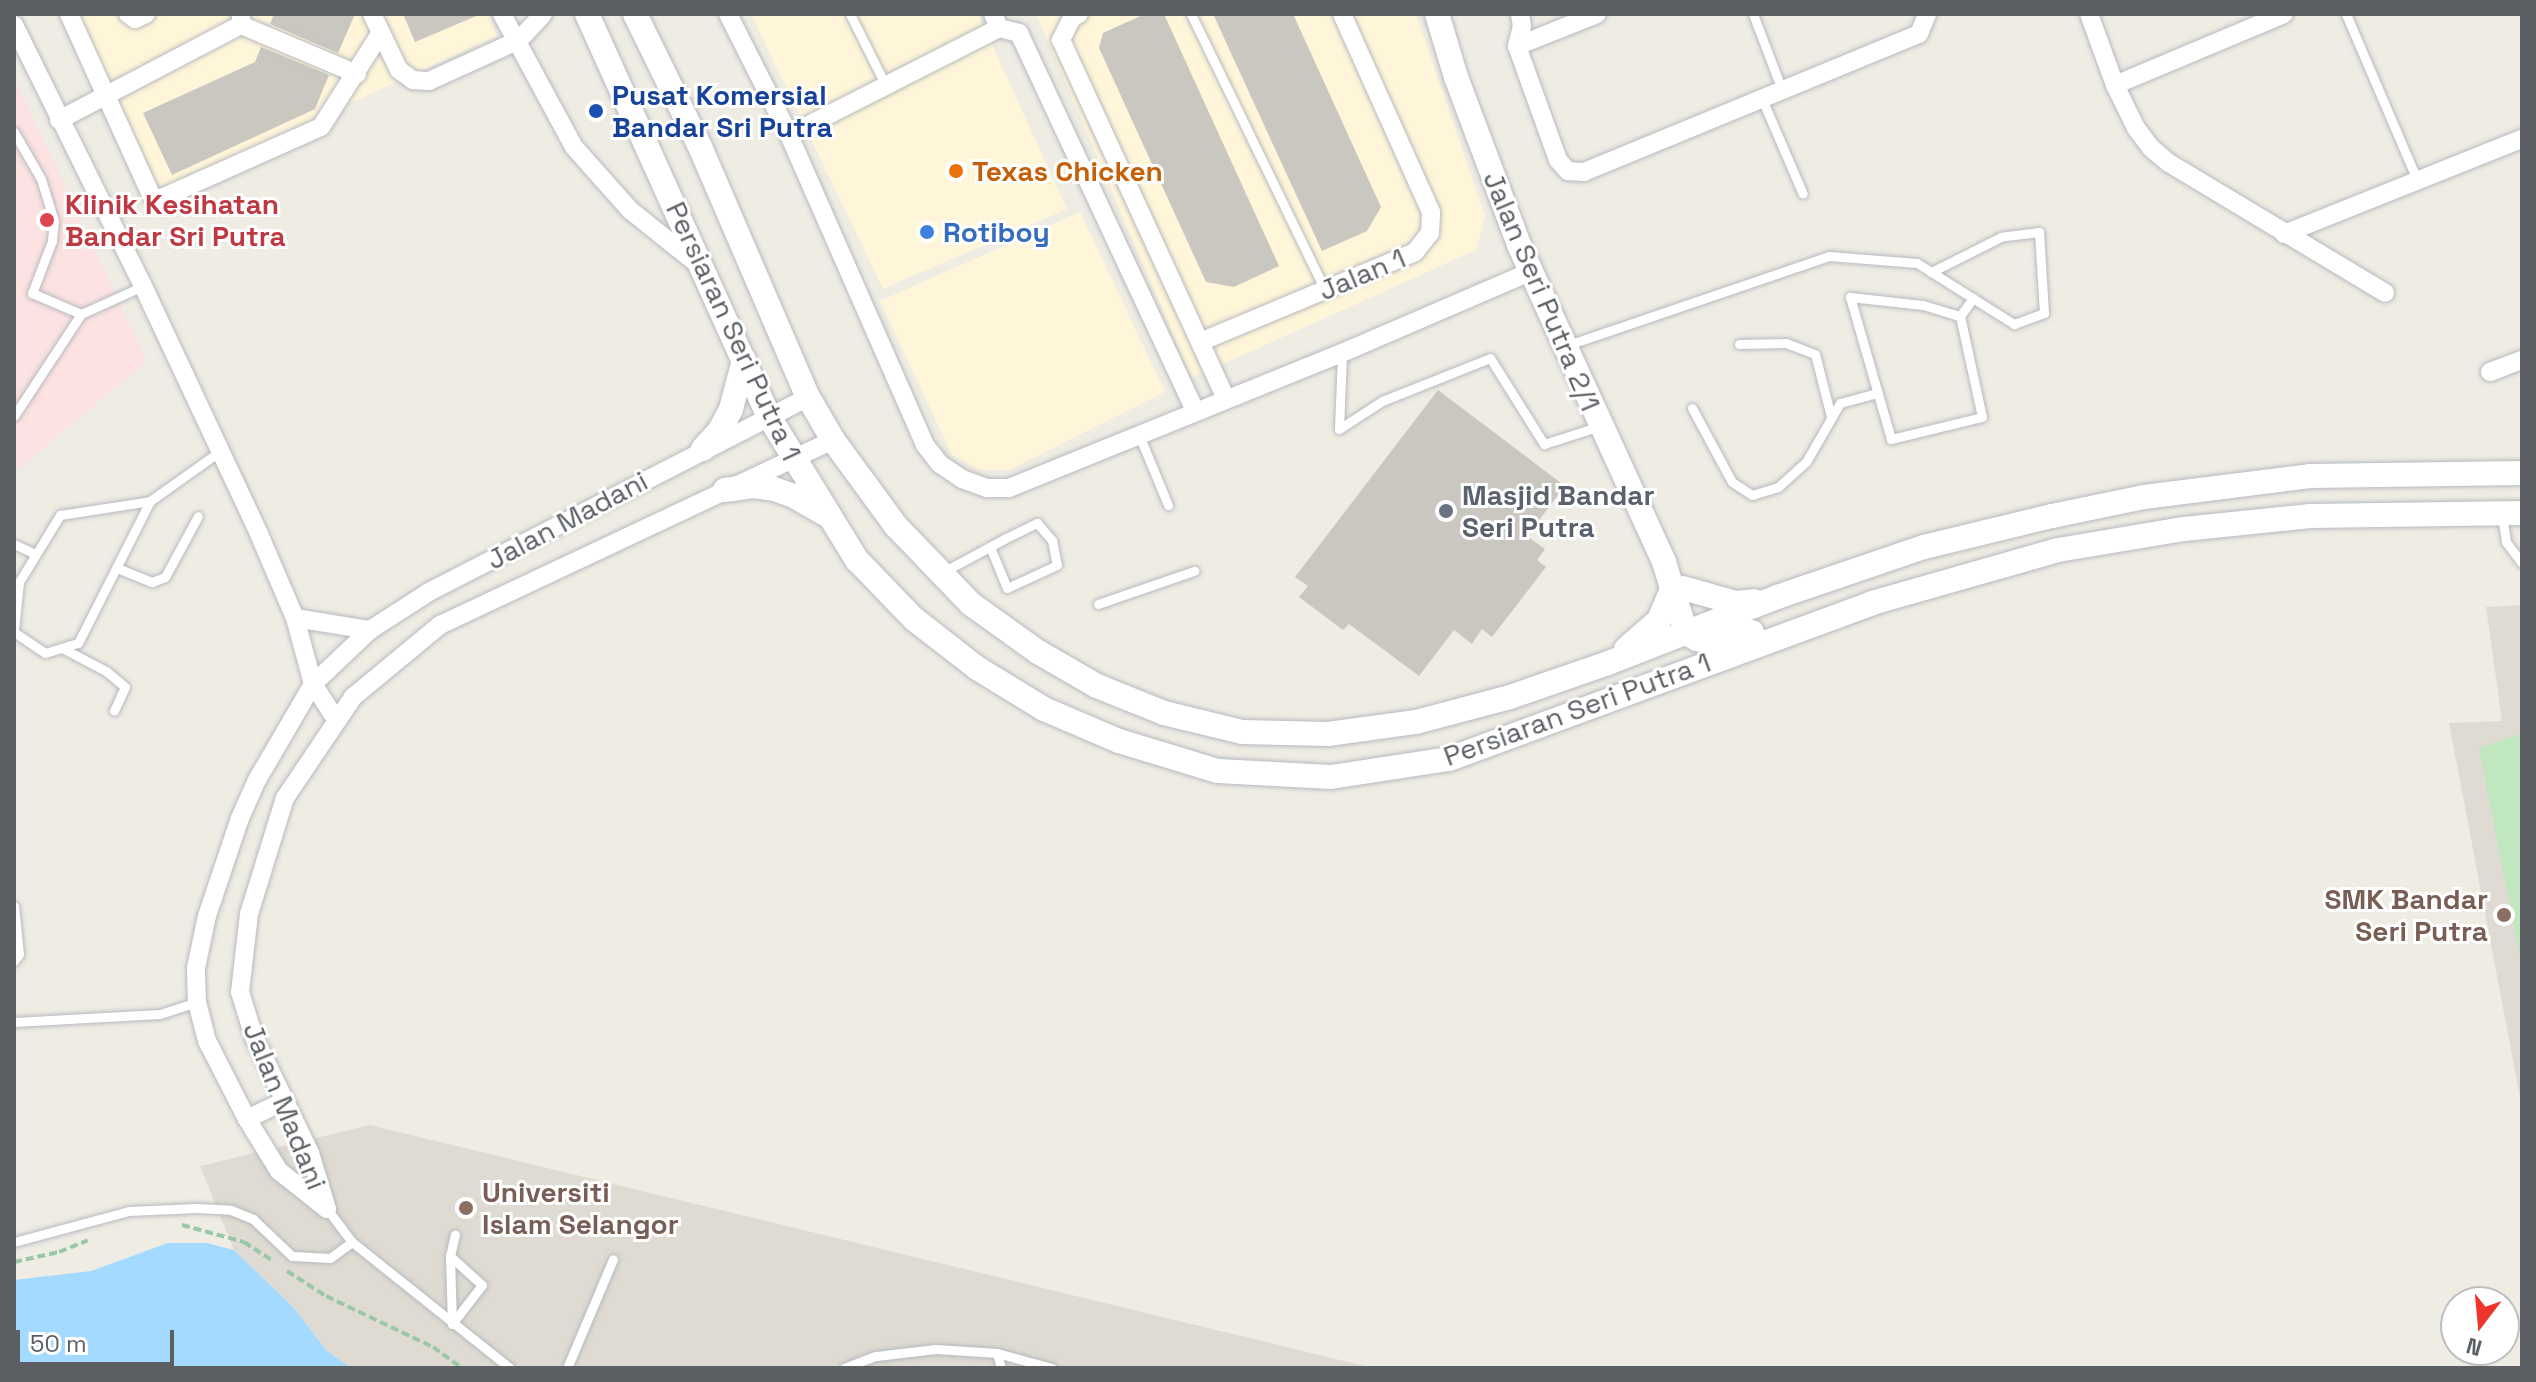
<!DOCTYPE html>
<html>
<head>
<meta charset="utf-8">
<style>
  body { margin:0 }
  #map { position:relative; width:2536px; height:1382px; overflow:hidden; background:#efece4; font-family:"Space Grotesk",sans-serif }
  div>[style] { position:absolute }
  .commercial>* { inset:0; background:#fff5d9 }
  .education>* { inset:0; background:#dfdbd2 }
  .medical>* { inset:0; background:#fce2e0 }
  .green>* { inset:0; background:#c1e7c0 }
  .water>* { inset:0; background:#a4daff }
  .building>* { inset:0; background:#cac7c1 }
  .path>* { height:4px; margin-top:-2px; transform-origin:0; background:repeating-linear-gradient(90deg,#98c8a5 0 8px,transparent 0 12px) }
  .roads { filter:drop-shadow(0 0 2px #b6babe) drop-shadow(0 0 2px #b6babe) }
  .service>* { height:9px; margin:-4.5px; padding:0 4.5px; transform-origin:4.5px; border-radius:4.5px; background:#fff }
  .minor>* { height:18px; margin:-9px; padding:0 9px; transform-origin:9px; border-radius:9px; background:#fff }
  .tertiary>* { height:24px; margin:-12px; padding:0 12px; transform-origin:12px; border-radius:12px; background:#fff }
  .dots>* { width:22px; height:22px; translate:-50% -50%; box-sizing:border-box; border:4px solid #fff; border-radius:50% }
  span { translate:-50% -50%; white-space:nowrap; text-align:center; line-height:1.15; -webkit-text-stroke:6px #fff; paint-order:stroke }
  .transit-label { font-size:28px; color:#164399; font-weight:700 }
  .left { translate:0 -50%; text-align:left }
  .food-label { font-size:28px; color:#c56008; font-weight:700 }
  .health-label { font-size:28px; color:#be3a42; font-weight:700 }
  .shop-label { font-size:28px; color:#366cbe; font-weight:700 }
  .street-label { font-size:28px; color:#5c6065 }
  .worship-label { font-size:28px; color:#5b616d; font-weight:700 }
  .education-label { font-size:28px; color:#785e54; font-weight:700 }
  .right { translate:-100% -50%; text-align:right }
  .frame { position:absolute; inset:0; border:16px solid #5c6065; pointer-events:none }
  .north { position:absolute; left:2440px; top:1286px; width:80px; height:80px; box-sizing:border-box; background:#fff; border:2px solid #bebfc1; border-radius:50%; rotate:196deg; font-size:22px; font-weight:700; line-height:32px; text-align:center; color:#5c6065 }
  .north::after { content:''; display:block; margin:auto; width:28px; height:36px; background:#ee352b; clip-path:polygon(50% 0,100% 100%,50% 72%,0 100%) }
  .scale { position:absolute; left:16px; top:1330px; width:158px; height:36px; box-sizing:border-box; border:4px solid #5c6065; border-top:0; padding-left:10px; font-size:24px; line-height:28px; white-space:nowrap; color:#5c6065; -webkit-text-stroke:6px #fff; paint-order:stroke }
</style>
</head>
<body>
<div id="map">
  <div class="commercial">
    <div style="clip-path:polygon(78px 14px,488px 14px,497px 36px,160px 190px)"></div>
    <div style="clip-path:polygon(751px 14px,978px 14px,1067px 209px,883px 289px)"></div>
    <div style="clip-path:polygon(1036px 14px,1416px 14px,1485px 216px,1476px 250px,1192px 378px)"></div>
    <div style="clip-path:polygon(1080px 212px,1165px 392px,1009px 470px,981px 470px,952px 455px,880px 301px)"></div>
  </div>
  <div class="education">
    <div style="clip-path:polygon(2522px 605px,2522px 1108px,2449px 723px,2502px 721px,2486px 607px)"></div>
    <div style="clip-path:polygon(370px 1125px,1373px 1368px,351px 1368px,326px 1350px,294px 1308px,234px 1250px,200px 1166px)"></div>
  </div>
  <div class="medical">
    <div style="clip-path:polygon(14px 78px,147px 361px,14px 473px)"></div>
  </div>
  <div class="green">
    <div style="clip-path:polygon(2522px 733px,2522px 968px,2479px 748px)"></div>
  </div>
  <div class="water">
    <div style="clip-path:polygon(168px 1243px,206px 1243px,234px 1250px,294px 1308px,326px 1350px,351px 1368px,14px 1368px,14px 1280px,91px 1271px)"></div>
  </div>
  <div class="building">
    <div style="clip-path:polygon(274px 14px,355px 14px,338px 53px,270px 24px)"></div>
    <div style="clip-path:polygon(403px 14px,481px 14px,415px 42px)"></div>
    <div style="clip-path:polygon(1145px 14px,1164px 14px,1279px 266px,1234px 287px,1206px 282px,1099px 48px,1103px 33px)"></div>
    <div style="clip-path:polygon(1213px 14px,1293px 14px,1381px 207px,1367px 231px,1322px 251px)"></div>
    <div style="clip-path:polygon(261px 47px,329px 75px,315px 109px,172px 175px,143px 113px,255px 62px)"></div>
    <div style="clip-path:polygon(1438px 390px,1565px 486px,1527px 536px,1545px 549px,1537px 560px,1546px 567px,1492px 637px,1482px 629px,1472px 644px,1454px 630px,1419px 676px,1349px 624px,1343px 630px,1299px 597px,1308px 586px,1295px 577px)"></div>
  </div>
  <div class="path">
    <div style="left:182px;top:1225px;width:64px;rotate:15.3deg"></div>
    <div style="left:244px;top:1242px;width:35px;rotate:33deg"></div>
    <div style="left:14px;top:1262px;width:46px;rotate:-12.5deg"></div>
    <div style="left:59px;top:1252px;width:31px;rotate:-22deg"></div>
    <div style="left:287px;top:1271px;width:46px;rotate:32.7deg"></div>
    <div style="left:326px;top:1296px;width:119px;rotate:25.5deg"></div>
    <div style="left:433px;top:1347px;width:36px;rotate:36deg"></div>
  </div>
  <div class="roads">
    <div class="service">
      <div style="left:850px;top:14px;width:78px;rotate:63.4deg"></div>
      <div style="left:1191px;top:14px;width:307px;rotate:64.1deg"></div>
      <div style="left:1753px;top:14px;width:81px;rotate:69.1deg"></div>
      <div style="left:2346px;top:14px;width:181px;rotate:66.8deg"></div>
      <div style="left:1762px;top:99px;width:103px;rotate:66.7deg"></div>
      <div style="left:14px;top:132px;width:54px;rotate:60.1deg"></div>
      <div style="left:41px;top:179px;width:44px;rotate:72.8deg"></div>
      <div style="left:54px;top:221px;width:20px;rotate:96deg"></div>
      <div style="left:52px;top:241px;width:56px;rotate:111deg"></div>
      <div style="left:32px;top:293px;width:53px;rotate:23.2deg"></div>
      <div style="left:1960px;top:316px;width:103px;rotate:77.7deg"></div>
      <div style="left:1982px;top:417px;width:94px;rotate:166.4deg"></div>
      <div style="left:1891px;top:439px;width:148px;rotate:-106.1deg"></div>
      <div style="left:1850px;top:297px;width:73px;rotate:6.3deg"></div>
      <div style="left:1923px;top:305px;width:39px;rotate:17deg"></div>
      <div style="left:1960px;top:316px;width:22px;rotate:-54deg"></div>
      <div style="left:1739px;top:344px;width:47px;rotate:-1.2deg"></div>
      <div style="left:1786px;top:343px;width:31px;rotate:21deg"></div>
      <div style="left:1815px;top:354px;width:65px;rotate:75.7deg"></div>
      <div style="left:1565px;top:346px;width:279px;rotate:-18.8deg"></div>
      <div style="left:1829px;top:256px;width:88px;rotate:4.5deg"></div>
      <div style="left:1917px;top:263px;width:115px;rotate:32.2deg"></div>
      <div style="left:2014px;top:324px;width:32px;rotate:-20deg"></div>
      <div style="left:2044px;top:313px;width:81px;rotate:-93.5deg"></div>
      <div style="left:2039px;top:232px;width:38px;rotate:173deg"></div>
      <div style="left:2001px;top:237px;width:78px;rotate:153.4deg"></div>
      <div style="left:1692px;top:408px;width:84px;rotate:61.6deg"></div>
      <div style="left:1732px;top:482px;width:24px;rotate:33deg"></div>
      <div style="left:1752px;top:495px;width:27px;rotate:-17deg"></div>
      <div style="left:1778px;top:487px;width:38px;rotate:-42deg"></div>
      <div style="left:1806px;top:462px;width:68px;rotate:-60deg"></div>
      <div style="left:1840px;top:403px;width:39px;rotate:-15deg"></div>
      <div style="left:14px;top:416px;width:122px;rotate:-56.7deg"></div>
      <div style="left:81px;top:314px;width:68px;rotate:-24.3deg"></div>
      <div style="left:1339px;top:429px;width:51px;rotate:-33.1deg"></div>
      <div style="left:1382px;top:401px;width:116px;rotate:-21.7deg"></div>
      <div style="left:1490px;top:358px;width:102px;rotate:57.9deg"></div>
      <div style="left:1544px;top:444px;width:59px;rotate:-17.8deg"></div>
      <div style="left:1339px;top:429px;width:76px;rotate:-87.7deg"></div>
      <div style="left:1139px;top:435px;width:76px;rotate:67.5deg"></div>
      <div style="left:2502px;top:516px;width:26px;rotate:81deg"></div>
      <div style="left:2506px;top:542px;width:26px;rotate:53deg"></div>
      <div style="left:14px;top:544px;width:23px;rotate:25deg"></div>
      <div style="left:117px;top:568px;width:38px;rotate:22deg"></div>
      <div style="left:152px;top:582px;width:14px;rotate:-21deg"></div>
      <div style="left:165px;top:577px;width:69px;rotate:-61.6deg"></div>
      <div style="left:943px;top:572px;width:69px;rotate:-28.4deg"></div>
      <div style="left:1004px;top:539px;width:37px;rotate:-26deg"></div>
      <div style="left:1037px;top:523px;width:23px;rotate:49deg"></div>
      <div style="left:1052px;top:540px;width:25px;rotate:79deg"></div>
      <div style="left:1057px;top:565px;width:55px;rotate:155.3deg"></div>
      <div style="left:1007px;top:588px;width:44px;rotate:-112.5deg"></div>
      <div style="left:1098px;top:604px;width:102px;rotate:-19deg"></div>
      <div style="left:14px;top:630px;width:48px;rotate:-84.1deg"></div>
      <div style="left:19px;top:582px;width:79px;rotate:-58.5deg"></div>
      <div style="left:60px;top:515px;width:91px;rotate:-8.8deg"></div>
      <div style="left:150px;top:501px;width:86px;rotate:-35.5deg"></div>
      <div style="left:14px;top:632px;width:37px;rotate:34deg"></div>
      <div style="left:45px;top:653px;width:34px;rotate:-17deg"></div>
      <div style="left:78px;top:643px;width:159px;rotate:-63.1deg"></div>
      <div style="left:62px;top:648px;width:50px;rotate:27.6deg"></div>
      <div style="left:106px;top:671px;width:25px;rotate:40deg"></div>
      <div style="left:125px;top:687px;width:26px;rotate:115deg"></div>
      <div style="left:14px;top:906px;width:48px;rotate:84.1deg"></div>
      <div style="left:19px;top:954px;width:9px;rotate:126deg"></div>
      <div style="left:14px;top:1022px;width:146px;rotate:-3.1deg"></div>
      <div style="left:160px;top:1014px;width:39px;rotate:-18deg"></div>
      <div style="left:327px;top:1209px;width:41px;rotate:52.9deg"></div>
      <div style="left:352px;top:1242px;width:202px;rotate:38.6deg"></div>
      <div style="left:14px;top:1242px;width:119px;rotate:-15.1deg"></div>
      <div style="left:129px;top:1211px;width:67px;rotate:-2.6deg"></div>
      <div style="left:196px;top:1208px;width:35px;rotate:3deg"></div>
      <div style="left:231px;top:1210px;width:24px;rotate:22deg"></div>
      <div style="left:253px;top:1219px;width:54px;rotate:43.5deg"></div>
      <div style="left:292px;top:1256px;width:38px;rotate:3deg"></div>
      <div style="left:330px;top:1258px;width:27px;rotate:-36deg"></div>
      <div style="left:450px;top:1256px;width:43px;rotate:42.2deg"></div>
      <div style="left:482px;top:1285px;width:49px;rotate:127.6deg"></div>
      <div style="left:452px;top:1324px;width:68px;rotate:-91.7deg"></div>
      <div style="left:450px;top:1256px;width:22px;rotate:-77deg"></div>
      <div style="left:997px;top:1353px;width:16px;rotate:75deg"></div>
      <div style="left:567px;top:1368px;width:118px;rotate:-67.1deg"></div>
      <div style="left:844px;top:1368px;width:34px;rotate:-21deg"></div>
      <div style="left:876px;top:1356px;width:60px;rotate:-6.7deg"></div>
      <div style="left:936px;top:1349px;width:61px;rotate:3.8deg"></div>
      <div style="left:997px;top:1353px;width:57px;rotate:15.3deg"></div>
    </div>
    <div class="minor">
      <div style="left:69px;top:14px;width:199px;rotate:65.6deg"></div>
      <div style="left:151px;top:195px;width:9px;rotate:27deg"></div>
      <div style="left:159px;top:199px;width:177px;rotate:-24deg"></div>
      <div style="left:321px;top:127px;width:110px;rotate:-57.6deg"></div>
      <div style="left:128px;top:14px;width:9px;rotate:36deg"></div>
      <div style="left:135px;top:19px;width:12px;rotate:-24deg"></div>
      <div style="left:372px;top:14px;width:62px;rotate:64.3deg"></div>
      <div style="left:399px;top:70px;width:17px;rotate:36deg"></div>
      <div style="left:413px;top:80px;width:16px;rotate:4deg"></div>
      <div style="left:429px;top:81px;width:99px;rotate:-24.5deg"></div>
      <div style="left:519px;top:40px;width:35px;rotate:-47deg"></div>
      <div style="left:502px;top:14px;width:151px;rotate:61.6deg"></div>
      <div style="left:574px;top:147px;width:84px;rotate:48.4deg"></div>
      <div style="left:630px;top:210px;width:90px;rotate:38.7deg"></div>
      <div style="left:728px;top:14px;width:136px;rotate:63.2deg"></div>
      <div style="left:789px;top:135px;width:339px;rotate:66.3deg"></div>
      <div style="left:925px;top:445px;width:24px;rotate:52deg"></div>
      <div style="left:940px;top:464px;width:27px;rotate:34deg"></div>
      <div style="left:962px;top:479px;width:27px;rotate:20deg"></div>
      <div style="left:987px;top:488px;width:22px"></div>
      <div style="left:1009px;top:488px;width:359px;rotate:-22.1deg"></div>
      <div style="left:1342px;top:353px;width:205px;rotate:-23.3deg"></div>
      <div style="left:1079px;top:14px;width:8px;rotate:150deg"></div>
      <div style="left:1072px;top:18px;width:25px;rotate:117deg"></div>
      <div style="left:1061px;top:40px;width:394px;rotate:65.3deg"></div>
      <div style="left:1520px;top:14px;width:12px;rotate:81deg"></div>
      <div style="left:1522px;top:26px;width:21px;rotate:104deg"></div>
      <div style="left:1517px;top:46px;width:121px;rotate:70.2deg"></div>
      <div style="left:1558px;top:160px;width:15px;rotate:48deg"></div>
      <div style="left:1568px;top:171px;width:16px;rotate:4deg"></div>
      <div style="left:1584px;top:172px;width:362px;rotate:-22.4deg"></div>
      <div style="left:1919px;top:34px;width:22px;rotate:-68deg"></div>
      <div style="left:2089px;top:14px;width:76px;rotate:69.9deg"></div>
      <div style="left:2115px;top:85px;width:48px;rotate:64deg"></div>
      <div style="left:2136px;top:128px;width:25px;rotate:53deg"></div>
      <div style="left:2151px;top:148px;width:23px;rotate:40deg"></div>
      <div style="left:2169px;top:163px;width:252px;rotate:31deg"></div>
      <div style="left:14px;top:25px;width:291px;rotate:63.7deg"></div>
      <div style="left:143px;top:286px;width:274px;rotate:64.9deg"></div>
      <div style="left:259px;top:534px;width:91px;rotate:66.8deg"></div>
      <div style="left:295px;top:618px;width:68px;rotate:74.7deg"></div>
      <div style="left:313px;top:684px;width:44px;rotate:57deg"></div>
      <div style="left:241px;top:25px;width:126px;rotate:22.9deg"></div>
      <div style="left:999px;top:28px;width:21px;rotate:14deg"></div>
      <div style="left:1019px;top:33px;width:417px;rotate:65deg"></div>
      <div style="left:1517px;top:46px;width:86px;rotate:-21.8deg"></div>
      <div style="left:2115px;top:85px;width:183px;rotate:-22.8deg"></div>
      <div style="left:59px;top:120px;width:205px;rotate:-27.6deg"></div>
      <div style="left:241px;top:25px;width:11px;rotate:-90deg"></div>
      <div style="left:789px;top:135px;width:236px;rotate:-27deg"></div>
      <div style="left:999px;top:28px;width:15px;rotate:-113deg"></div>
      <div style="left:2284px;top:234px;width:256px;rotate:-21.8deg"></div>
      <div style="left:1200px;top:342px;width:233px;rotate:-22.7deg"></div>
      <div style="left:1415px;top:252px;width:24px;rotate:-52deg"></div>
      <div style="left:1430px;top:233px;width:21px;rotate:-87deg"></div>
      <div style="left:1431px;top:212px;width:217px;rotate:-114.2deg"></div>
      <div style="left:2490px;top:372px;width:34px;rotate:-21deg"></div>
      <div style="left:295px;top:618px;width:76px;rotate:9.1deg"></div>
      <div style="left:247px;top:1119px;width:41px;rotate:-25.9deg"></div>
      <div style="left:327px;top:1209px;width:61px;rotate:-141.6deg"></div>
      <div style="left:279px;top:1171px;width:61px;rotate:-121.6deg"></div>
      <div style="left:247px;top:1119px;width:88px;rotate:-117.1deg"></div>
      <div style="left:207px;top:1041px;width:40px;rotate:-104.4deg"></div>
      <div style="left:197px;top:1002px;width:34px;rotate:-92deg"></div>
      <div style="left:196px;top:968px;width:53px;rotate:-78.1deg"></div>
      <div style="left:207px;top:916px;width:103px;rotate:-71.4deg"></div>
      <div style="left:240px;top:818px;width:42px;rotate:-65.9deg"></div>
      <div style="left:257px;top:780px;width:111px;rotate:-59.7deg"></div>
      <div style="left:313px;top:684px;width:79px;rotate:-43.5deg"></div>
      <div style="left:370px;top:630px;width:70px;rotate:-32.8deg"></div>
      <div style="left:429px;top:592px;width:426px;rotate:-27.2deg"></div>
      <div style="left:327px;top:1209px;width:59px;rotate:-106.9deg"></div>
      <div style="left:310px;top:1153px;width:129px;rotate:-115.8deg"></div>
      <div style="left:254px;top:1037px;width:47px;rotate:-107.3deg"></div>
      <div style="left:240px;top:992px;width:79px;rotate:-83.4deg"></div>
      <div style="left:249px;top:914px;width:121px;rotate:-72.8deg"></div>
      <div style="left:285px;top:798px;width:122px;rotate:-56deg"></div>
      <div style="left:353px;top:697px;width:113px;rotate:-39.6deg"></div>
      <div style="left:440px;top:625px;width:434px;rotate:-25.2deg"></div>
    </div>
    <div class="tertiary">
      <div style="left:587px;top:14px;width:440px;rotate:65.7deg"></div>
      <div style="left:768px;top:415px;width:170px;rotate:58.5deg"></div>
      <div style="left:857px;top:560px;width:82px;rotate:46deg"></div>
      <div style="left:914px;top:619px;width:80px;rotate:37.9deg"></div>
      <div style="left:977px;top:668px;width:79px;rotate:31.5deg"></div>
      <div style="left:1044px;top:709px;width:82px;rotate:23.1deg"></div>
      <div style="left:1119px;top:741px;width:103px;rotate:16.9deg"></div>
      <div style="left:1218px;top:771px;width:113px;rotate:3deg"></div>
      <div style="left:1331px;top:777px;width:119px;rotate:-8.7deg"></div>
      <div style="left:1449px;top:759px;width:451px;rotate:-20.2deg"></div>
      <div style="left:1872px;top:603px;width:193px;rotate:-15.9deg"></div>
      <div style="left:2058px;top:550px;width:128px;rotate:-9.5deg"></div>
      <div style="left:2184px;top:529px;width:127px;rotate:-5.9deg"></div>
      <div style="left:2310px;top:516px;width:212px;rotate:-0.8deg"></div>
      <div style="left:635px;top:14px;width:150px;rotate:63.9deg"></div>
      <div style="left:701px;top:149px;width:270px;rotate:66.7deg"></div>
      <div style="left:808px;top:397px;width:50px;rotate:59.8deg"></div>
      <div style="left:833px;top:440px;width:107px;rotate:53.8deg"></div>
      <div style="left:896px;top:526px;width:108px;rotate:46.1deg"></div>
      <div style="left:971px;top:604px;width:82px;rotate:35.6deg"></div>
      <div style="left:1038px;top:652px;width:68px;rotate:30deg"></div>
      <div style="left:1097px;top:686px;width:72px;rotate:21.9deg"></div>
      <div style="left:1164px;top:713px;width:80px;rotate:13.7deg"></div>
      <div style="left:1242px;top:732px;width:86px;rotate:1.3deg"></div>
      <div style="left:1328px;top:734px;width:89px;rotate:-7.8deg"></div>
      <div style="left:1416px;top:722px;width:97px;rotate:-14.9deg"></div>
      <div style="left:1510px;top:697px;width:104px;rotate:-19.1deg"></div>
      <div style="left:1608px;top:663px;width:181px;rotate:-21.3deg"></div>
      <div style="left:1777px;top:597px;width:155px;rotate:-18.8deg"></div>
      <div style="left:1924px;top:547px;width:132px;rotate:-13.6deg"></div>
      <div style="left:2052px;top:516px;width:94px;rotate:-11.7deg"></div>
      <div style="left:2144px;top:497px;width:167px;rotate:-7.2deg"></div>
      <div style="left:2310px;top:476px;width:212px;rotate:-0.8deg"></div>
      <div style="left:1437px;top:14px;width:66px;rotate:73.2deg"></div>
      <div style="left:1456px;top:77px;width:179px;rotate:69.4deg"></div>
      <div style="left:1519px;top:245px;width:349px;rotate:65.4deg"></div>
      <div style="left:1664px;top:562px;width:74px;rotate:72.8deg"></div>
      <div style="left:1686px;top:633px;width:13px;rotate:29deg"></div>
      <div style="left:1697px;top:639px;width:16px;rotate:7deg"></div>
      <div style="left:1713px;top:641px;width:40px;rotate:-13deg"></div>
      <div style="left:703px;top:449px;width:25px;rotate:-48deg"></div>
      <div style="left:720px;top:430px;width:24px;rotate:-62deg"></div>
      <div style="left:731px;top:409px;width:51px;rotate:-75.1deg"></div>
      <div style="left:725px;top:490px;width:28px;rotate:-8deg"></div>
      <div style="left:753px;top:486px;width:21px;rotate:8deg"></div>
      <div style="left:774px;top:489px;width:21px;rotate:19deg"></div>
      <div style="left:794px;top:496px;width:36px;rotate:30deg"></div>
      <div style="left:1683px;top:588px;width:55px;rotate:15.8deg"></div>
      <div style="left:1736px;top:603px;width:18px;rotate:-6deg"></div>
      <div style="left:1626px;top:649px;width:44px;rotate:-41.3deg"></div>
      <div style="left:1659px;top:620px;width:30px;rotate:-67deg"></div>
    </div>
  </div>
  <div class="dots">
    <div style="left:596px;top:111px;background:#1a4fb4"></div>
    <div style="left:956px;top:171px;background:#e8710a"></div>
    <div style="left:47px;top:220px;background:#e0444e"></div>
    <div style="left:927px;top:232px;background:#3f7fe0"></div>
    <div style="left:1446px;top:511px;background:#6b7280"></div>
    <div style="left:2504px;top:915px;background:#8d6e63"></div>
    <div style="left:466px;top:1208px;background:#8d6e63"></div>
  </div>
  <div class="transit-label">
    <span class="left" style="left:612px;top:111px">Pusat Komersial<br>Bandar Sri Putra</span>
  </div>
  <div class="food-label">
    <span class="left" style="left:972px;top:171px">Texas Chicken</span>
  </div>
  <div class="health-label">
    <span class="left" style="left:65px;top:220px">Klinik Kesihatan<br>Bandar Sri Putra</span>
  </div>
  <div class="shop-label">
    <span class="left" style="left:943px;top:232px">Rotiboy</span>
  </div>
  <div class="street-label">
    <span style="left:1362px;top:274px;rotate:-23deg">Jalan 1</span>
    <span style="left:1542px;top:291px;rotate:67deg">Jalan Seri Putra 2/1</span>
    <span style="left:734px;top:331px;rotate:65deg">Persiaran Seri Putra 1</span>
    <span style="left:567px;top:520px;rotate:-28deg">Jalan Madani</span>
    <span style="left:1577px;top:709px;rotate:-20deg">Persiaran Seri Putra 1</span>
    <span style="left:285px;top:1106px;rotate:68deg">Jalan Madani</span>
  </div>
  <div class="worship-label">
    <span class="left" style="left:1462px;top:511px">Masjid Bandar<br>Seri Putra</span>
  </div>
  <div class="education-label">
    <span class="right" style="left:2488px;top:915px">SMK Bandar<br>Seri Putra</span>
    <span class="left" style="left:482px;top:1208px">Universiti<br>Islam Selangor</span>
  </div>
  <div class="frame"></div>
  <div class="north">N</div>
  <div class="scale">50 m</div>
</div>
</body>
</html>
